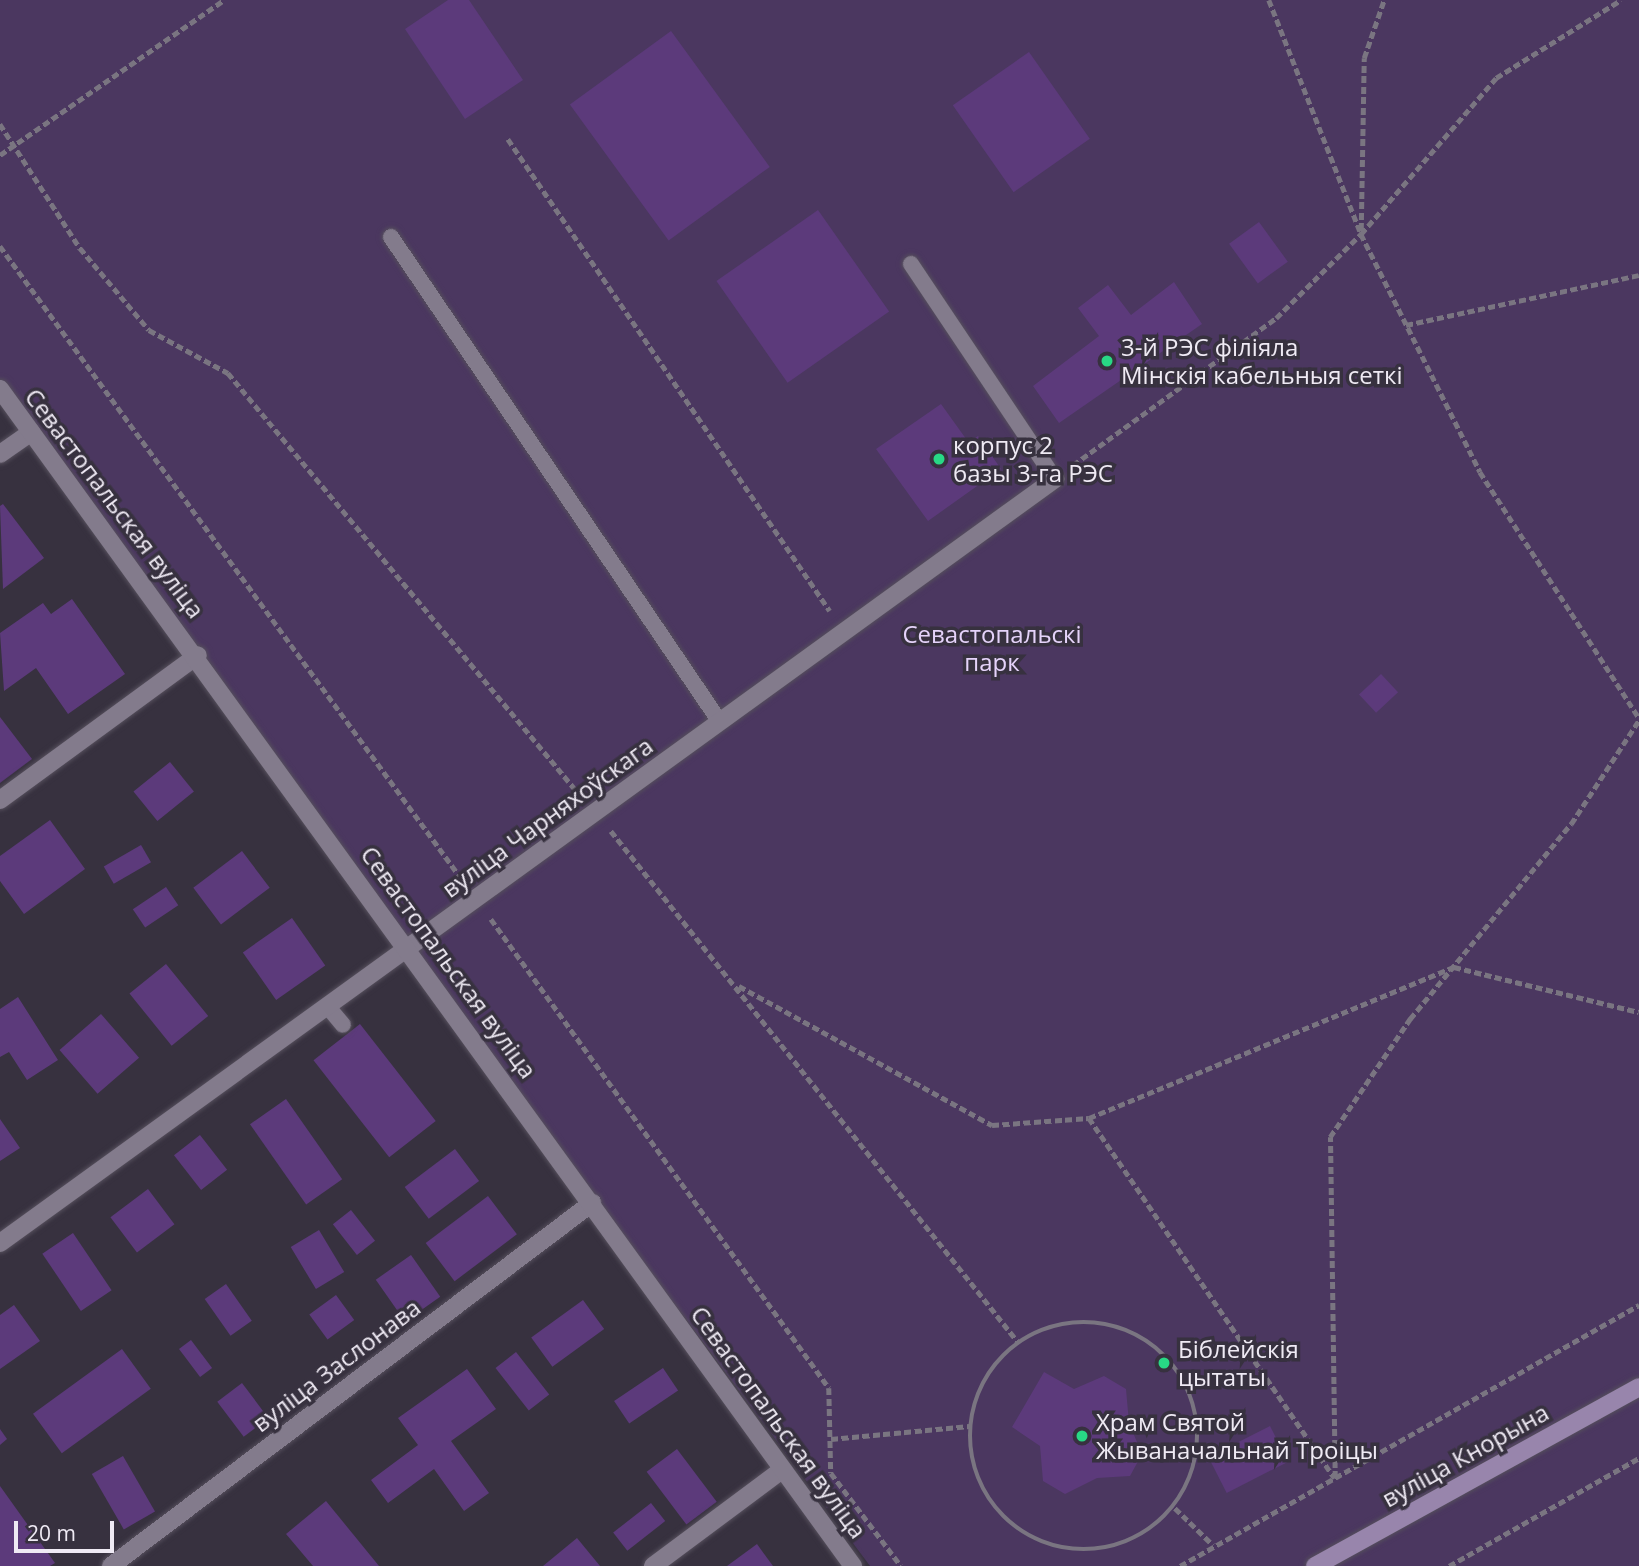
<!DOCTYPE html>
<html>
<head>
<meta charset="utf-8">
<style>
  body { margin:0 }
  #map { position:relative; width:1639px; height:1566px; overflow:hidden; background:#37313f; font-family:"Open Sans",sans-serif }
  div>[style] { position:absolute }
  .green>* { inset:0; background:#4b3760 }
  .building>* { inset:0; background:#5c3a7b; transform-origin:0 0 }
  .path>* { height:4.5px; margin-top:-2.25px; transform-origin:0; background:repeating-linear-gradient(90deg,#7a7581 0 7px,transparent 0 10.5px) }
  .path>.ring { margin:-2.25px; padding:0; box-sizing:content-box; background:none; border:4.5px solid #7a7581; border-radius:50% }
  .roads { filter:drop-shadow(0 0 2px #554f5c) drop-shadow(0 0 2px #554f5c) }
  .service>* { height:16px; margin:-8px; padding:0 8px; transform-origin:8px; border-radius:8px; background:#837b8c }
  .minor>* { height:18px; margin:-9px; padding:0 9px; transform-origin:9px; border-radius:9px; background:#837b8c }
  .tertiary>* { height:18px; margin:-9px; padding:0 9px; transform-origin:9px; border-radius:9px; background:#837b8c }
  .secondary>* { height:18px; margin:-9px; padding:0 9px; transform-origin:9px; border-radius:9px; background:#9885ac }
  .dots>* { width:19px; height:19px; translate:-50% -50%; box-sizing:border-box; border:4px solid #37313f; border-radius:50% }
  span { translate:-50% -50%; white-space:nowrap; text-align:center; line-height:1.15; -webkit-text-stroke:7px #37313f; paint-order:stroke }
  .poi-label { font-size:24px; color:#efeaf4 }
  .left { translate:0 -50%; text-align:left }
  .street-label { font-size:24px; color:#efeaf4 }
  .park-label { font-size:24px; color:#e5d3fa }
  .scale { position:absolute; left:14px; top:1521px; width:100px; height:32px; box-sizing:border-box; border:4px solid #efeaf4; border-top:0; padding-left:9px; font-size:21px; line-height:24px; white-space:nowrap; color:#efeaf4; -webkit-text-stroke:5px #37313f; paint-order:stroke }
</style>
</head>
<body>
<div id="map">
  <div class="green">
    <div style="clip-path:polygon(0 0,1639px 0,1639px 1566px,870px 1566px,408px 947px,210px 663px,0 393px)"></div>
  </div>
  <div class="building">
    <div style="clip-path:polygon(448px 0,469px 0,523px 80px,465px 119px,405px 29px)"></div>
    <div style="left:671px;top:31px;width:168px;height:125px;rotate:54deg"></div>
    <div style="left:1029px;top:52px;width:106px;height:93px;rotate:55deg"></div>
    <div style="left:818px;top:210px;width:124px;height:124px;rotate:55deg"></div>
    <div style="left:1259px;top:222px;width:49px;height:37px;rotate:54deg"></div>
    <div style="clip-path:polygon(1174px 282px,1202px 324px,1059px 423px,1033px 386px,1099px 336px,1078px 308px,1108px 285px,1131px 315px)"></div>
    <div style="clip-path:polygon(941px 404px,969px 443px,978px 436px,1001px 469px,928px 521px,876px 449px)"></div>
    <div style="clip-path:polygon(3px 504px,44px 558px,3px 589px,0 506px)"></div>
    <div style="clip-path:polygon(72px 599px,125px 674px,68px 714px,36px 668px,4px 691px,0 633px,43px 603px,51px 614px)"></div>
    <div style="left:1381px;top:674px;width:25px;height:30px;rotate:47deg"></div>
    <div style="clip-path:polygon(0 717px,32px 759px,0 783px)"></div>
    <div style="left:170px;top:762px;width:38px;height:47px;rotate:51deg"></div>
    <div style="clip-path:polygon(50px 820px,85px 869px,24px 914px,0 881px,0 856px)"></div>
    <div style="left:141px;top:845px;width:20px;height:43px;rotate:60deg"></div>
    <div style="left:242px;top:851px;width:46px;height:61px;rotate:53deg"></div>
    <div style="left:166px;top:887px;width:22px;height:40px;rotate:56deg"></div>
    <div style="left:292px;top:918px;width:58px;height:60px;rotate:55deg"></div>
    <div style="left:166px;top:964px;width:67px;height:47px;rotate:51deg"></div>
    <div style="clip-path:polygon(18px 997px,58px 1060px,27px 1080px,9px 1052px,0 1057px,0 1009px)"></div>
    <div style="left:101px;top:1014px;width:58px;height:55px;rotate:49deg"></div>
    <div style="left:360px;top:1024px;width:123px;height:59px;rotate:52deg"></div>
    <div style="left:286px;top:1099px;width:98px;height:44px;rotate:55deg"></div>
    <div style="clip-path:polygon(0 1119px,20px 1148px,0 1161px)"></div>
    <div style="left:200px;top:1135px;width:44px;height:33px;rotate:52deg"></div>
    <div style="left:455px;top:1149px;width:40px;height:63px;rotate:53deg"></div>
    <div style="left:148px;top:1189px;width:44px;height:47px;rotate:53deg"></div>
    <div style="left:488px;top:1196px;width:48px;height:78px;rotate:53deg"></div>
    <div style="left:351px;top:1210px;width:39px;height:23px;rotate:52deg"></div>
    <div style="left:319px;top:1230px;width:49px;height:33px;rotate:59deg"></div>
    <div style="left:73px;top:1233px;width:69px;height:37px;rotate:56deg"></div>
    <div style="left:411px;top:1255px;width:51px;height:43px;rotate:55deg"></div>
    <div style="left:226px;top:1284px;width:45px;height:26px;rotate:55deg"></div>
    <div style="left:336px;top:1295px;width:31px;height:33px;rotate:54deg"></div>
    <div style="left:583px;top:1300px;width:36px;height:64px;rotate:54deg"></div>
    <div style="clip-path:polygon(14px 1305px,40px 1341px,0 1369px,0 1315px)"></div>
    <div style="left:191px;top:1340px;width:35px;height:15px;rotate:53deg"></div>
    <div style="left:122px;top:1349px;width:49px;height:110px;rotate:54deg"></div>
    <div style="left:516px;top:1352px;width:54px;height:26px;rotate:52deg"></div>
    <div style="left:663px;top:1368px;width:27px;height:59px;rotate:56deg"></div>
    <div style="clip-path:polygon(467px 1369px,496px 1409px,451px 1441px,489px 1493px,464px 1511px,434px 1469px,388px 1503px,371px 1480px,418px 1445px,398px 1418px)"></div>
    <div style="clip-path:polygon(1044px 1372px,1074px 1389px,1104px 1376px,1126px 1389px,1129px 1423px,1142px 1454px,1130px 1476px,1097px 1478px,1065px 1494px,1043px 1481px,1040px 1446px,1012px 1427px)"></div>
    <div style="left:242px;top:1383px;width:44px;height:31px;rotate:53deg"></div>
    <div style="left:1270px;top:1426px;width:40px;height:69px;rotate:63deg"></div>
    <div style="clip-path:polygon(0 1429px,7px 1439px,0 1445px)"></div>
    <div style="left:677px;top:1449px;width:66px;height:38px;rotate:53deg"></div>
    <div style="left:123px;top:1456px;width:64px;height:36px;rotate:60deg"></div>
    <div style="clip-path:polygon(0 1486px,55px 1563px,50px 1566px,0 1566px)"></div>
    <div style="clip-path:polygon(326px 1501px,379px 1566px,313px 1566px,286px 1534px)"></div>
    <div style="left:651px;top:1503px;width:23px;height:48px;rotate:52deg"></div>
    <div style="clip-path:polygon(577px 1538px,600px 1566px,543px 1566px)"></div>
    <div style="clip-path:polygon(757px 1544px,773px 1566px,727px 1566px)"></div>
  </div>
  <div class="path">
    <div style="left:1269px;top:0;width:251px;rotate:68.5deg"></div>
    <div style="left:1361px;top:234px;width:266px;rotate:63.4deg"></div>
    <div style="left:1480px;top:472px;width:293px;rotate:57.1deg"></div>
    <div style="left:0;top:124px;width:148px;rotate:57.2deg"></div>
    <div style="left:80px;top:248px;width:107px;rotate:49.9deg"></div>
    <div style="left:149px;top:330px;width:90px;rotate:28.6deg"></div>
    <div style="left:228px;top:373px;width:550px;rotate:50.17deg"></div>
    <div style="left:508px;top:139px;width:571px;rotate:55.7deg"></div>
    <div style="left:0;top:155px;width:272px;rotate:-34.7deg"></div>
    <div style="left:1361px;top:230px;width:172px;rotate:-89deg"></div>
    <div style="left:1364px;top:58px;width:61px;rotate:-71deg"></div>
    <div style="left:0;top:246px;width:782px;rotate:53.89deg"></div>
    <div style="left:1406px;top:325px;width:238px;rotate:-12.1deg"></div>
    <div style="left:1073px;top:465px;width:251px;rotate:-35.9deg"></div>
    <div style="left:1276px;top:318px;width:120px;rotate:-44.7deg"></div>
    <div style="left:1361px;top:234px;width:206px;rotate:-49.1deg"></div>
    <div style="left:1496px;top:78px;width:147px;rotate:-32deg"></div>
    <div style="left:611px;top:831px;width:653px;rotate:51.46deg"></div>
    <div style="left:491px;top:919px;width:578px;rotate:54.22deg"></div>
    <div style="left:829px;top:1388px;width:85px;rotate:88.7deg"></div>
    <div style="left:831px;top:1473px;width:116px;rotate:53deg"></div>
    <div style="left:739px;top:986px;width:289px;rotate:28.8deg"></div>
    <div style="left:992px;top:1125px;width:97px;rotate:-4.1deg"></div>
    <div style="left:1089px;top:1118px;width:436px;rotate:55.7deg"></div>
    <div style="left:1335px;top:1478px;width:341px;rotate:-90.8deg"></div>
    <div style="left:1330px;top:1137px;width:143px;rotate:-55.9deg"></div>
    <div style="left:1410px;top:1019px;width:253px;rotate:-50.5deg"></div>
    <div style="left:1571px;top:824px;width:124px;rotate:-56.8deg"></div>
    <div style="left:1089px;top:1118px;width:395px;rotate:-22.5deg"></div>
    <div style="left:1454px;top:967px;width:190px;rotate:13.7deg"></div>
    <div class="ring" style="left:970px;top:1322px;width:223.5px;height:223.5px"></div>
    <div style="left:831px;top:1439px;width:139px;rotate:-5.4deg"></div>
    <div style="left:1175px;top:1508px;width:53px;rotate:44.2deg"></div>
    <div style="left:1180px;top:1566px;width:528px;rotate:-29.62deg"></div>
    <div style="left:1449px;top:1566px;width:219px;rotate:-29.6deg"></div>
  </div>
  <div class="roads">
    <div class="service">
      <div style="left:391px;top:237px;width:586px;rotate:55.85deg"></div>
      <div style="left:911px;top:264px;width:259px;rotate:56.2deg"></div>
      <div style="left:328px;top:1007px;width:23px;rotate:50deg"></div>
    </div>
    <div class="minor">
      <div style="left:0;top:454px;width:38px;rotate:-35deg"></div>
      <div style="left:0;top:800px;width:245px;rotate:-36.2deg"></div>
      <div style="left:0;top:1243px;width:1303px;rotate:-35.91deg"></div>
      <div style="left:111px;top:1566px;width:603px;rotate:-37.04deg"></div>
      <div style="left:653px;top:1566px;width:161px;rotate:-36.7deg"></div>
    </div>
    <div class="tertiary">
      <div style="left:0;top:389px;width:1454px;rotate:54.07deg"></div>
    </div>
    <div class="secondary">
      <div style="left:1315px;top:1566px;width:370px;rotate:-28.9deg"></div>
    </div>
  </div>
  <div class="dots">
    <div style="left:1107px;top:361px;background:#28d885"></div>
    <div style="left:939px;top:459px;background:#28d885"></div>
    <div style="left:1164px;top:1363px;background:#28d885"></div>
    <div style="left:1082px;top:1436px;background:#28d885"></div>
  </div>
  <div class="poi-label">
    <span class="left" style="left:1121px;top:361px">3-й РЭС філіяла<br>Мінскія кабельныя сеткі</span>
    <span class="left" style="left:953px;top:459px">корпус 2<br>базы 3-га РЭС</span>
    <span class="left" style="left:1178px;top:1363px">Біблейскія<br>цытаты</span>
    <span class="left" style="left:1096px;top:1436px">Храм Святой<br>Жываначальнай Троіцы</span>
  </div>
  <div class="street-label">
    <span style="left:115px;top:503px;rotate:53deg">Севастопальская вуліца</span>
    <span style="left:547px;top:817px;rotate:-36deg">вуліца Чарняхоўскага</span>
    <span style="left:449px;top:962px;rotate:54deg">Севастопальская вуліца</span>
    <span style="left:336px;top:1365px;rotate:-37deg">вуліца Заслонава</span>
    <span style="left:779px;top:1422px;rotate:54deg">Севастопальская вуліца</span>
    <span style="left:1465px;top:1455px;rotate:-29deg">вуліца Кнорына</span>
  </div>
  <div class="park-label">
    <span style="left:992px;top:648px">Севастопальскі<br>парк</span>
  </div>
  <div class="scale">20 m</div>
</div>
</body>
</html>
